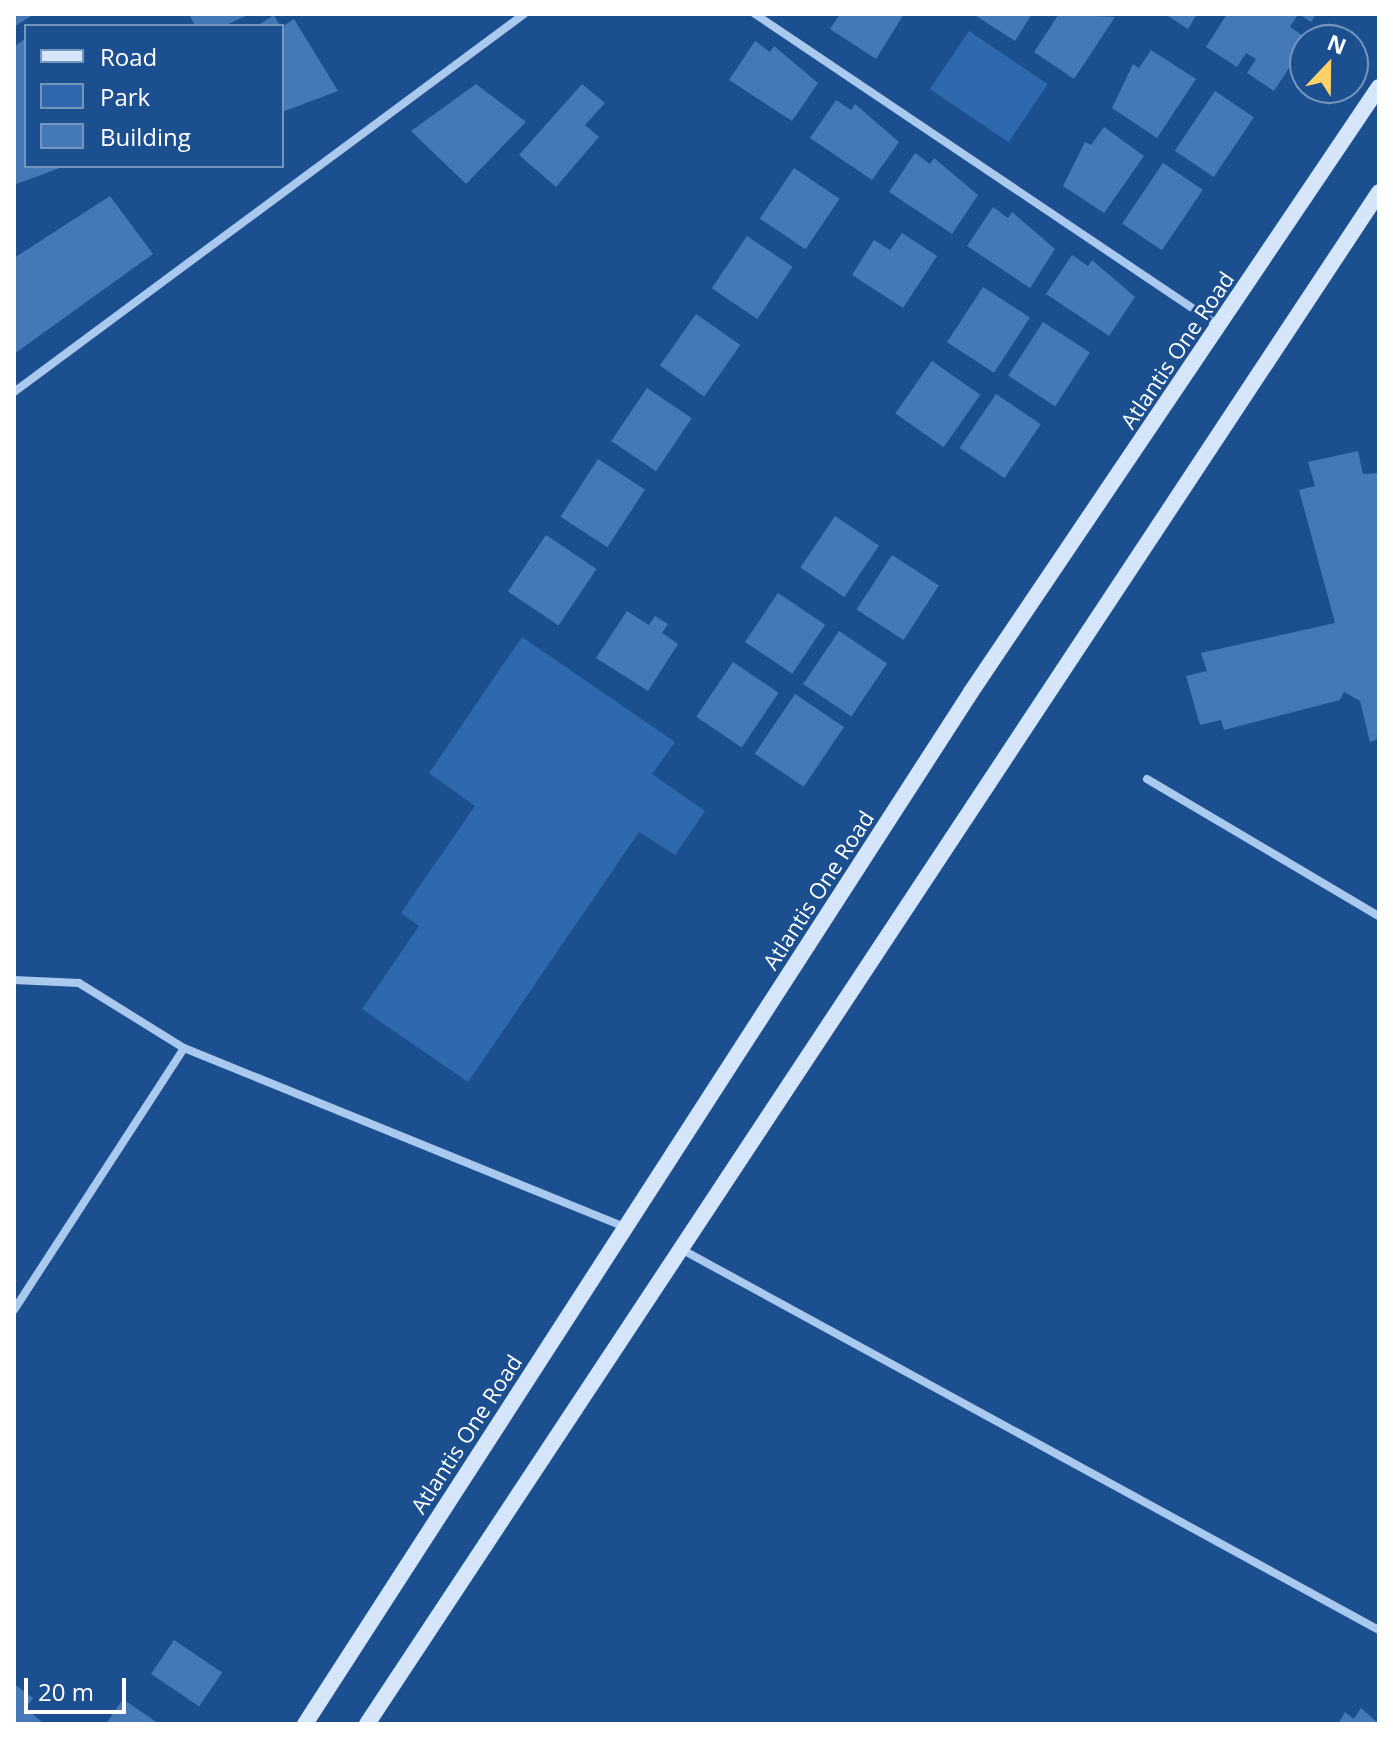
<!DOCTYPE html>
<html>
<head>
<meta charset="utf-8">
<style>
  body { margin:0 }
  #map { position:relative; width:1393px; height:1738px; overflow:hidden; background:#1b4f8f; font-family:"Open Sans",sans-serif }
  div>[style] { position:absolute }
  .green>* { inset:0; background:#2e69ad; transform-origin:0 0 }
  .building>* { inset:0; background:#4478b7; transform-origin:0 0 }
  .street>* { height:8px; margin:-4px; padding:0 4px; transform-origin:4px; border-radius:4px; background:#a9c9ee }
  .secondary>* { height:16px; margin:-8px; padding:0 8px; transform-origin:8px; border-radius:8px; background:#d6e6fa }
  span { translate:-50% -50%; white-space:nowrap; text-align:center; line-height:1.15; -webkit-text-stroke:6px #1b4f8f; paint-order:stroke }
  .street-label { font-size:22px; color:#fff }
  .frame { position:absolute; inset:0; border:16px solid #fff; pointer-events:none }
  .legend { position:absolute; left:24px; top:24px; width:260px; height:144px; box-sizing:border-box; background:#1b4f8f; border:2px solid #7695bc; margin:0; padding:10px 14px; list-style:none; font-size:24px; color:#fff }
  .legend li { display:flex; align-items:center; gap:16px; height:40px }
  .legend b { width:40px; border:2px solid #7695bc }
  .north { position:absolute; left:1289px; top:24px; width:80px; height:80px; box-sizing:border-box; background:#1b4f8f; border:2px solid #7695bc; border-radius:50%; rotate:22deg; font-size:22px; font-weight:700; line-height:32px; text-align:center; color:#fff }
  .north::after { content:''; display:block; margin:auto; width:28px; height:36px; background:#ffd166; clip-path:polygon(50% 0,100% 100%,50% 72%,0 100%) }
  .scale { position:absolute; left:24px; top:1678px; width:102px; height:36px; box-sizing:border-box; border:4px solid #fff; border-top:0; padding-left:10px; font-size:24px; line-height:28px; white-space:nowrap; color:#fff; -webkit-text-stroke:6px #1b4f8f; paint-order:stroke }
</style>
</head>
<body>
<div id="map">
  <div class="green">
    <div style="left:969px;top:31px;width:95px;height:70px;rotate:34deg"></div>
    <div style="clip-path:polygon(522px 637px,675px 742px,652px 774px,705px 811px,675px 855px,639px 832px,468px 1082px,362px 1009px,419px 926px,401px 913px,475px 806px,429px 773px)"></div>
  </div>
  <div class="building">
    <div style="clip-path:polygon(14px 14px,34px 14px,14px 27px)"></div>
    <div style="clip-path:polygon(189px 14px,250px 14px,224px 26px,195px 26px)"></div>
    <div style="clip-path:polygon(840px 14px,904px 14px,876px 59px,830px 29px)"></div>
    <div style="clip-path:polygon(973px 14px,1032px 14px,1015px 41px)"></div>
    <div style="clip-path:polygon(1059px 14px,1115px 17px,1074px 79px,1034px 52px)"></div>
    <div style="clip-path:polygon(1165px 14px,1197px 14px,1188px 29px)"></div>
    <div style="clip-path:polygon(1227px 14px,1298px 14px,1290px 27px,1302px 35px,1292px 51px,1298px 54px,1274px 91px,1247px 73px,1256px 59px,1246px 53px,1237px 67px,1206px 47px)"></div>
    <div style="clip-path:polygon(1299px 14px,1316px 14px,1311px 22px)"></div>
    <div style="clip-path:polygon(274px 15px,280px 26px,257px 26px)"></div>
    <div style="clip-path:polygon(294px 19px,338px 91px,282px 112px,282px 27px)"></div>
    <div style="clip-path:polygon(26px 38px,26px 166px,65px 166px,14px 185px,14px 47px)"></div>
    <div style="clip-path:polygon(755px 41px,770px 52px,774px 46px,818px 83px,792px 121px,729px 80px)"></div>
    <div style="clip-path:polygon(1151px 50px,1196px 79px,1157px 138px,1112px 108px,1133px 64px,1139px 68px)"></div>
    <div style="clip-path:polygon(476px 84px,526px 122px,466px 184px,411px 131px)"></div>
    <div style="clip-path:polygon(582px 84px,605px 103px,585px 125px,599px 137px,556px 187px,519px 155px)"></div>
    <div style="left:1215px;top:91px;width:47px;height:72px;rotate:34deg"></div>
    <div style="clip-path:polygon(836px 100px,851px 110px,855px 104px,899px 142px,872px 180px,810px 138px)"></div>
    <div style="clip-path:polygon(1104px 127px,1144px 156px,1104px 213px,1063px 186px,1085px 142px,1091px 145px)"></div>
    <div style="clip-path:polygon(915px 153px,930px 164px,934px 158px,978px 195px,952px 234px,889px 192px)"></div>
    <div style="left:1163px;top:163px;width:48px;height:73px;rotate:34deg"></div>
    <div style="left:794px;top:168px;width:55px;height:61px;rotate:34deg"></div>
    <div style="clip-path:polygon(110px 196px,153px 254px,14px 354px,14px 258px)"></div>
    <div style="clip-path:polygon(993px 207px,1008px 218px,1012px 212px,1055px 249px,1030px 288px,967px 246px)"></div>
    <div style="clip-path:polygon(902px 233px,937px 256px,903px 308px,852px 275px,874px 240px,890px 250px)"></div>
    <div style="left:747px;top:236px;width:55px;height:63px;rotate:34deg"></div>
    <div style="clip-path:polygon(1072px 255px,1088px 266px,1092px 260px,1135px 297px,1109px 336px,1046px 294px)"></div>
    <div style="left:983px;top:287px;width:56px;height:66px;rotate:33deg"></div>
    <div style="left:696px;top:314px;width:54px;height:63px;rotate:35deg"></div>
    <div style="left:1043px;top:322px;width:56px;height:64px;rotate:33deg"></div>
    <div style="left:932px;top:361px;width:59px;height:64px;rotate:35deg"></div>
    <div style="left:647px;top:388px;width:54px;height:64px;rotate:34deg"></div>
    <div style="left:996px;top:394px;width:54px;height:65px;rotate:34deg"></div>
    <div style="clip-path:polygon(1358px 451px,1363px 474px,1379px 473px,1379px 739px,1370px 742px,1360px 701px,1344px 692px,1340px 700px,1224px 730px,1221px 720px,1200px 725px,1186px 676px,1207px 671px,1201px 653px,1335px 623px,1299px 490px,1315px 486px,1308px 462px)"></div>
    <div style="left:598px;top:459px;width:56px;height:69px;rotate:33deg"></div>
    <div style="left:835px;top:516px;width:53px;height:62px;rotate:34deg"></div>
    <div style="left:546px;top:535px;width:61px;height:68px;rotate:34deg"></div>
    <div style="left:892px;top:555px;width:56px;height:65px;rotate:33deg"></div>
    <div style="left:778px;top:593px;width:57px;height:59px;rotate:34deg"></div>
    <div style="clip-path:polygon(627px 611px,649px 625px,655px 616px,668px 624px,662px 633px,678px 644px,648px 691px,596px 658px)"></div>
    <div style="left:839px;top:631px;width:58px;height:64px;rotate:34deg"></div>
    <div style="left:733px;top:662px;width:55px;height:66px;rotate:34deg"></div>
    <div style="left:795px;top:694px;width:59px;height:72px;rotate:34deg"></div>
    <div style="left:174px;top:1640px;width:58px;height:41px;rotate:34deg"></div>
    <div style="clip-path:polygon(14px 1684px,33px 1698px,26px 1708px,44px 1724px,14px 1724px)"></div>
    <div style="clip-path:polygon(123px 1699px,159px 1724px,106px 1724px)"></div>
    <div style="clip-path:polygon(1361px 1708px,1379px 1724px,1338px 1724px,1345px 1712px,1354px 1719px)"></div>
  </div>
  <div class="street">
    <div style="left:755px;top:14px;width:559px;rotate:33.92deg"></div>
    <div style="left:14px;top:392px;width:635px;rotate:-36.54deg"></div>
    <div style="left:1147px;top:779px;width:269px;rotate:30.6deg"></div>
    <div style="left:14px;top:980px;width:65px;rotate:2.6deg"></div>
    <div style="left:79px;top:983px;width:123px;rotate:31.8deg"></div>
    <div style="left:681px;top:1249px;width:795px;rotate:28.63deg"></div>
    <div style="left:14px;top:1310px;width:312px;rotate:-57deg"></div>
    <div style="left:184px;top:1048px;width:476px;rotate:22.1deg"></div>
  </div>
  <div class="secondary">
    <div style="left:305px;top:1724px;width:1228px;rotate:-57.16deg"></div>
    <div style="left:971px;top:692px;width:730px;rotate:-56.01deg"></div>
    <div style="left:367px;top:1724px;width:1836px;rotate:-56.55deg"></div>
  </div>
  <div class="street-label">
    <span style="left:1177px;top:350px;rotate:-56deg">Atlantis One Road</span>
    <span style="left:818px;top:890px;rotate:-57deg">Atlantis One Road</span>
    <span style="left:466px;top:1434px;rotate:-57deg">Atlantis One Road</span>
  </div>
  <div class="frame"></div>
  <ul class="legend">
  <li><b style="height:10px;background:#d6e6fa"></b>Road</li>
  <li><b style="height:22px;background:#2e69ad"></b>Park</li>
  <li><b style="height:22px;background:#4478b7"></b>Building</li>
  </ul>
  <div class="north">N</div>
  <div class="scale">20 m</div>
</div>
</body>
</html>
